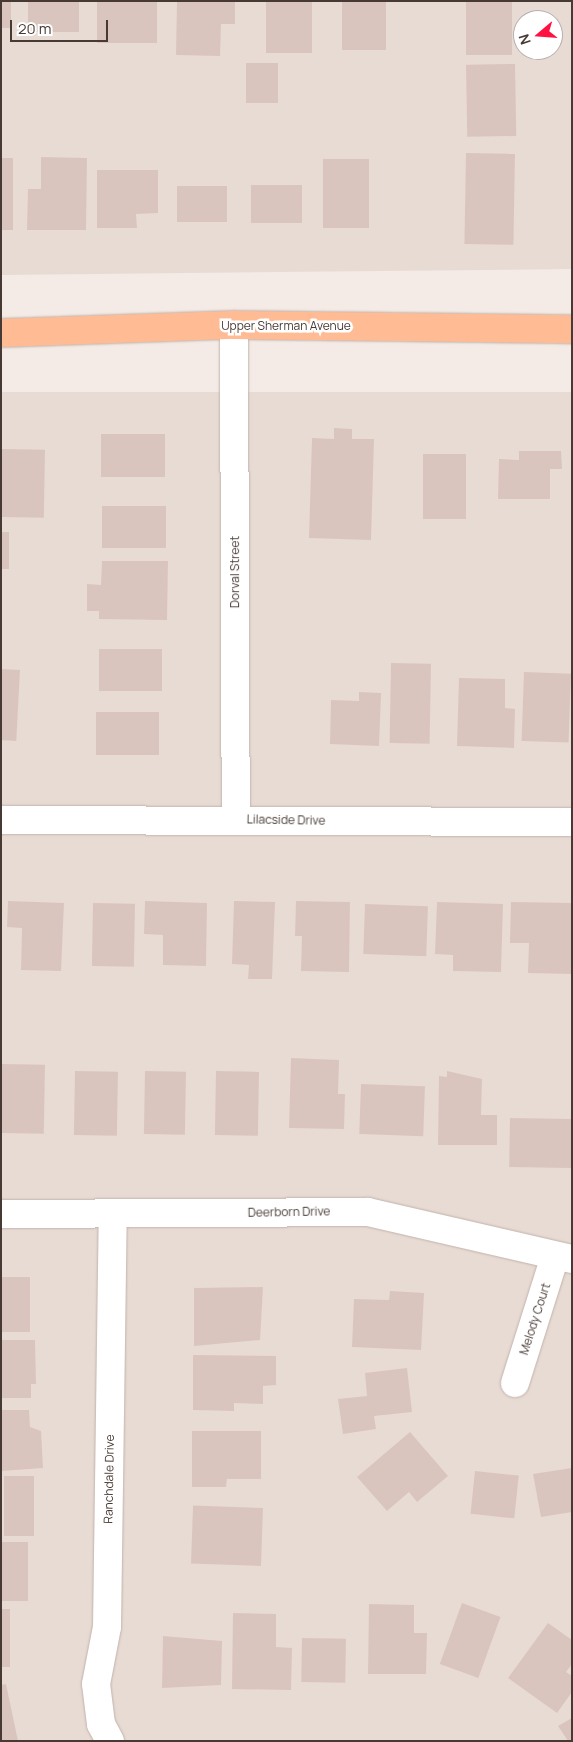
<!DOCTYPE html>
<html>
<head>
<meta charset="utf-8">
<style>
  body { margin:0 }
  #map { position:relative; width:573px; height:1742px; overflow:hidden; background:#f4ebe6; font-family:Manrope,sans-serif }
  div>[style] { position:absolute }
  .residential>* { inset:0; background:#e8dbd4; transform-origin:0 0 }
  .building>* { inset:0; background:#d9c5be; transform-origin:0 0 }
  .roads { filter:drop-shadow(0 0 1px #c2b3ab) drop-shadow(0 0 1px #c2b3ab) }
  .minor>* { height:28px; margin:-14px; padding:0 14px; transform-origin:14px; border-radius:14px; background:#fff }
  .major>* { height:28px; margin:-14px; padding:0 14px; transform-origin:14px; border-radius:14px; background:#ffbc94 }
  span { translate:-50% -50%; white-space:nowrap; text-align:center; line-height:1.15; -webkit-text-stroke:5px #fff; paint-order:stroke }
  .street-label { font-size:12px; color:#473a35 }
  .frame { position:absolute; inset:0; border:2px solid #473a35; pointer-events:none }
  .north { position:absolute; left:513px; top:10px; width:50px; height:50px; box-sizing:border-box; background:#fff; border:1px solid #b5b0ae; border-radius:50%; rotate:252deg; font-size:14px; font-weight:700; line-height:20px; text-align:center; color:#473a35 }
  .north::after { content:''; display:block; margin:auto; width:18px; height:22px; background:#ff1240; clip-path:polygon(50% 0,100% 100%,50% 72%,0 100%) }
  .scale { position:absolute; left:10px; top:20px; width:98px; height:22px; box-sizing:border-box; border:2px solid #473a35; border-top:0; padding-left:6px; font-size:15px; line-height:18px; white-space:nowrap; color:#473a35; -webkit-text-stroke:4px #fff; paint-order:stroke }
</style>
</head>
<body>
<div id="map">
  <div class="residential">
    <div style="clip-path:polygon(evenodd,1px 1px,572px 1px,572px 269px,1px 275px,1px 1px,523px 20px,553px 20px,553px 50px,523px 50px,523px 20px)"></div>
    <div style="left:572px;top:392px;width:1349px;height:571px;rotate:90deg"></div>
  </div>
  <div class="building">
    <div style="left:1px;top:1px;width:10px;height:27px"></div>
    <div style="left:28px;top:1px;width:51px;height:31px"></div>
    <div style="left:97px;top:1px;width:60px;height:42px"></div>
    <div style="clip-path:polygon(177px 1px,235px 1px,235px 24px,221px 24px,220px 56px,176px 55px)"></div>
    <div style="left:266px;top:1px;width:46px;height:52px"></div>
    <div style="left:342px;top:1px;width:44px;height:49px"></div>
    <div style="left:466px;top:1px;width:46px;height:54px"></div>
    <div style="left:246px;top:63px;width:32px;height:40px"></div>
    <div style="left:515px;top:64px;width:72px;height:49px;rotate:89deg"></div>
    <div style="left:466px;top:153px;width:49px;height:91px;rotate:1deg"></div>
    <div style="clip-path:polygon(41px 157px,87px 158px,86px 230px,27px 230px,28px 189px,41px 189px)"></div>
    <div style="left:1px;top:158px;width:12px;height:72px"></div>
    <div style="left:323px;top:159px;width:46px;height:69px"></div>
    <div style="clip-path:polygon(97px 170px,158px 170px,158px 213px,136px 214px,137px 228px,97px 228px)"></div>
    <div style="left:251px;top:185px;width:51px;height:38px"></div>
    <div style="left:177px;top:186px;width:50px;height:36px"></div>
    <div style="clip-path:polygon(334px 428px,352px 429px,352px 439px,374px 439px,371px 540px,309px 538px,312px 438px,334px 439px)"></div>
    <div style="left:101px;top:434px;width:64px;height:43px"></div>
    <div style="left:1px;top:449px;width:44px;height:68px;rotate:1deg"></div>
    <div style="clip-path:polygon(519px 451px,561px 451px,562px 469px,550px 469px,550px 499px,498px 499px,499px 459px,519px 460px)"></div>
    <div style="left:423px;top:454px;width:43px;height:65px"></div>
    <div style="left:166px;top:506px;width:42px;height:64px;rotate:90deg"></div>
    <div style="left:1px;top:532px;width:8px;height:37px"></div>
    <div style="clip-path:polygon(102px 561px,168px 561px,167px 620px,99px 619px,99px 611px,87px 611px,87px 584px,101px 585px)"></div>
    <div style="left:99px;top:649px;width:63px;height:42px"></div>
    <div style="left:391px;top:663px;width:40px;height:80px;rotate:1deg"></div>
    <div style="left:1px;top:669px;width:19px;height:71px;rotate:3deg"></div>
    <div style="left:524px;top:672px;width:47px;height:69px;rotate:2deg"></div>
    <div style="clip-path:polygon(459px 678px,505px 679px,505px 708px,515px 709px,514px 748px,457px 746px)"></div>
    <div style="clip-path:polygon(359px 692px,381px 693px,379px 746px,330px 744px,331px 700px,359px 701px)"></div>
    <div style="left:96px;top:712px;width:63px;height:43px"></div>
    <div style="clip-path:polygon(8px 901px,64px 903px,61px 971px,21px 970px,22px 928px,7px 927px)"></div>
    <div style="clip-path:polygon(145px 901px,207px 903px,206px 966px,163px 965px,163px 935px,144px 934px)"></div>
    <div style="clip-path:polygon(234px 901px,275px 902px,272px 979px,248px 979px,249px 965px,232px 964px)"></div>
    <div style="clip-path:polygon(296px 901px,350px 902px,349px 972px,301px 971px,302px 936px,295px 936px)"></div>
    <div style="clip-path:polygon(437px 902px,503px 904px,501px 972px,453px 971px,453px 955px,435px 954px)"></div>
    <div style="clip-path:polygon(511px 902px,572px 903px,572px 974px,528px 973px,529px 943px,510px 943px)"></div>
    <div style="left:93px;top:903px;width:42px;height:63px;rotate:1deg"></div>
    <div style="left:365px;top:904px;width:63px;height:50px;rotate:2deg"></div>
    <div style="clip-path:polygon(291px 1058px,339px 1060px,338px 1094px,345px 1094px,344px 1129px,289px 1128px)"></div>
    <div style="left:1px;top:1064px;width:44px;height:69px;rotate:1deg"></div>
    <div style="left:75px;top:1071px;width:43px;height:64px;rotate:1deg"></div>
    <div style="left:145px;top:1071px;width:41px;height:63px;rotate:1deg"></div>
    <div style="left:216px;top:1071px;width:43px;height:64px;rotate:1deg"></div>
    <div style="clip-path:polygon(447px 1071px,482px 1079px,481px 1115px,497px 1115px,497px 1145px,438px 1145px,439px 1076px,447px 1077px)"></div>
    <div style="left:361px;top:1084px;width:64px;height:50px;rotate:2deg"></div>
    <div style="left:510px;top:1118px;width:62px;height:49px;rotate:1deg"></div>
    <div style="left:1px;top:1277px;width:29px;height:55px"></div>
    <div style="clip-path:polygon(263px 1287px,260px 1340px,194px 1346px,194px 1288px)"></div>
    <div style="clip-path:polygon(390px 1291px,424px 1293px,421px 1350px,352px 1347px,354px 1299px,389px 1300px)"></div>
    <div style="clip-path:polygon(1px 1340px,35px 1340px,36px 1384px,31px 1384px,31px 1398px,1px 1398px)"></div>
    <div style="clip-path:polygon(193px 1355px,276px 1356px,276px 1385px,263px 1386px,263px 1404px,234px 1403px,234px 1411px,193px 1410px)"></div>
    <div style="clip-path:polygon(407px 1368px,412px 1412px,374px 1416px,376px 1429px,343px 1434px,338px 1399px,367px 1396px,365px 1373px)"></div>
    <div style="clip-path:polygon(1px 1410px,29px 1410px,30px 1427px,41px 1431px,43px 1468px,1px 1471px)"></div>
    <div style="clip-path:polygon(192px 1431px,261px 1431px,261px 1479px,227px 1479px,226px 1487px,192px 1487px)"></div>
    <div style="clip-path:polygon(410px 1432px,448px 1476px,417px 1502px,409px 1492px,387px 1511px,357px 1477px)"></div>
    <div style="clip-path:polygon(572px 1468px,572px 1512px,541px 1517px,533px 1474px)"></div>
    <div style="left:475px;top:1471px;width:44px;height:43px;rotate:6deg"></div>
    <div style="left:4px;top:1476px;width:30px;height:60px"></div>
    <div style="left:263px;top:1508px;width:58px;height:70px;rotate:92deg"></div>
    <div style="left:1px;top:1542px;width:27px;height:59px"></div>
    <div style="left:462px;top:1603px;width:41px;height:65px;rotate:20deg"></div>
    <div style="clip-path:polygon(369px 1604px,414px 1605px,414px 1633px,427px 1633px,426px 1674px,368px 1674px)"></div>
    <div style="left:1px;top:1609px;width:9px;height:58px"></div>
    <div style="clip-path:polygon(233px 1613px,276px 1614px,276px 1647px,292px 1648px,291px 1690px,232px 1689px)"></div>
    <div style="clip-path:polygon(548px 1623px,572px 1640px,572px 1664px,566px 1672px,572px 1676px,572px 1692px,557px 1713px,508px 1678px)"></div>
    <div style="clip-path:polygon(163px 1636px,222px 1641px,221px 1685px,162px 1688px)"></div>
    <div style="left:302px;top:1638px;width:44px;height:44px;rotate:1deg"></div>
    <div style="clip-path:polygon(6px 1684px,18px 1741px,1px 1741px,1px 1685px)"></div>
    <div style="clip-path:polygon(572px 1718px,572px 1741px,568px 1741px,558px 1726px)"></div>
  </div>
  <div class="roads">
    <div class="minor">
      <div style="left:234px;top:325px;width:493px;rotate:89.8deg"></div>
      <div style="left:1px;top:820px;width:571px;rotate:0.2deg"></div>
      <div style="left:1px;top:1214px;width:367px;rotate:-0.3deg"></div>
      <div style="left:368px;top:1212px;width:209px;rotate:13deg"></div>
      <div style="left:515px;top:1383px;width:133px;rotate:-72.5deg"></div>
      <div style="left:110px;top:1741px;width:19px;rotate:-118deg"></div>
      <div style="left:101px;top:1724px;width:40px;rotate:-97.1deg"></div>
      <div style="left:96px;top:1684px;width:58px;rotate:-79.1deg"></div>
      <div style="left:107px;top:1627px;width:413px;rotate:-89.2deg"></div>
    </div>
    <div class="major">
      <div style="left:1px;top:333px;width:233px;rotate:-2deg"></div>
      <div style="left:234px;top:325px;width:338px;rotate:0.7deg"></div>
    </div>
  </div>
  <div class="street-label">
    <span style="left:286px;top:326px">Upper Sherman Avenue</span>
    <span style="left:235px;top:572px;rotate:-90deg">Dorval Street</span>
    <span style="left:286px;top:820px;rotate:1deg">Lilacside Drive</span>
    <span style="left:289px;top:1212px;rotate:-1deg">Deerborn Drive</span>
    <span style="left:535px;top:1319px;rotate:-72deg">Melody Court</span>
    <span style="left:109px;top:1479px;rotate:-89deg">Ranchdale Drive</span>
  </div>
  <div class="frame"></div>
  <div class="north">N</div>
  <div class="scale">20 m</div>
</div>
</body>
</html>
